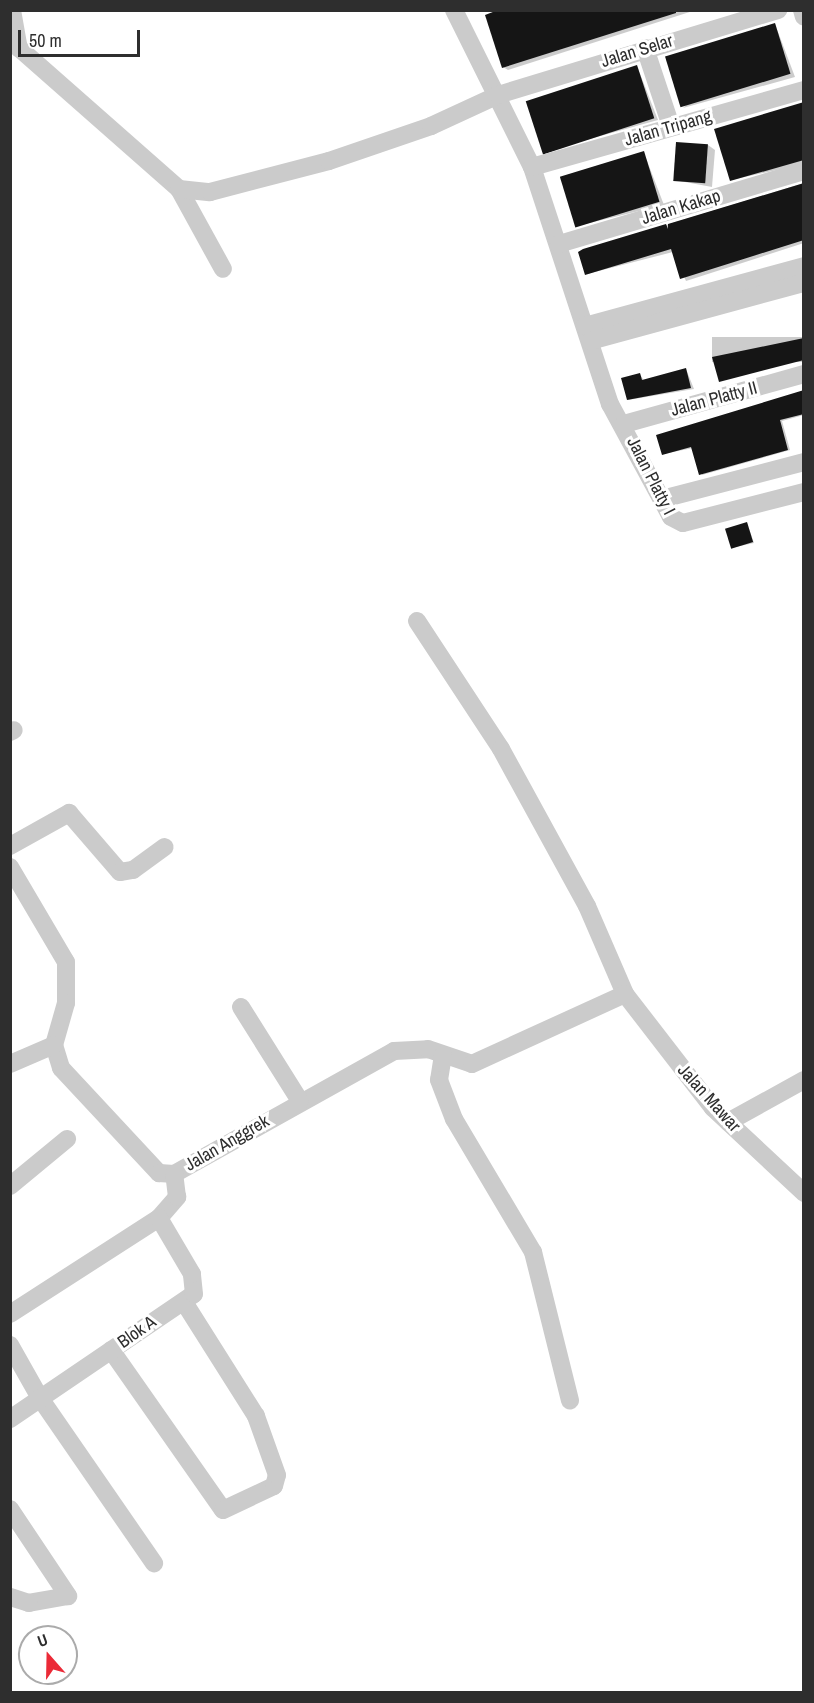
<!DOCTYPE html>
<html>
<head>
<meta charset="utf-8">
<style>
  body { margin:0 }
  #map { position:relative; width:814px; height:1703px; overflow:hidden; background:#fff; font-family:"Archivo Narrow",sans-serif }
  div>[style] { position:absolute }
  .shadow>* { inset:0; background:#0003; transform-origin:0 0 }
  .building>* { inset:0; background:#151515; transform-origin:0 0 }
  .street>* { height:18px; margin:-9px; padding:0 9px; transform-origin:9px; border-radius:9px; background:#cbcbcb }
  span { translate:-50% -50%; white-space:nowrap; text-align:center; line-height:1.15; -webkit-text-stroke:6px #fff; paint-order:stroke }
  .street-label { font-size:18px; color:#2e2e2e }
  .frame { position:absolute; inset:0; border:12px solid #2e2e2e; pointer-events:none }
  .north { position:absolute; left:18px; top:1625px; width:60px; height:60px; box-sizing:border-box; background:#fff; border:2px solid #ababab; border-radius:50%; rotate:340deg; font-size:16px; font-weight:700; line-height:24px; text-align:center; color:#2e2e2e }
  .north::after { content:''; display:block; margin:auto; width:21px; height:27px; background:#eb2a37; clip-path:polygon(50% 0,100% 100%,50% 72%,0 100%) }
  .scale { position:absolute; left:18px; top:30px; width:122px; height:27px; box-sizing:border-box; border:3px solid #2e2e2e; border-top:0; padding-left:8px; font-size:18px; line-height:21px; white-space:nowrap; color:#2e2e2e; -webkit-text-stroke:4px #fff; paint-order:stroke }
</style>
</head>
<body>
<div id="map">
  <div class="shadow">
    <div style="clip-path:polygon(503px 10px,696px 10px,508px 70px,503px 67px)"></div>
    <div style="clip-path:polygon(775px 24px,795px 77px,683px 108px)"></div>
    <div style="clip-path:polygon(637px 66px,658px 120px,543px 152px)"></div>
    <div style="clip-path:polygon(804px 103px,804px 164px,731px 180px)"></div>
    <div style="clip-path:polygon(708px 145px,715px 150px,712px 187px,674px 180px)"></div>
    <div style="clip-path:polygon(644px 153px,664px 205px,577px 226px)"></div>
    <div style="clip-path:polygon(804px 183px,804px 243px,686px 281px,673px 252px,587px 274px,666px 225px)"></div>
    <div style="left:804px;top:337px;width:25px;height:92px;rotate:90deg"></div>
    <div style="clip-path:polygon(686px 369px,694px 389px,628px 400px,640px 374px,644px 381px)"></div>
    <div style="clip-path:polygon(804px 394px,804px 415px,782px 421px,790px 450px,702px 475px,693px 448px,663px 454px)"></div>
    <div style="clip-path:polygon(747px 523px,754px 543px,731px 548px)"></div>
  </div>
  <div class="building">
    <div style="clip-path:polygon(498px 10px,676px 10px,676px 13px,502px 68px,485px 15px)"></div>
    <div style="left:775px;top:23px;width:53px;height:115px;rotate:73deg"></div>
    <div style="left:637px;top:65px;width:56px;height:117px;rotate:72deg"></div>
    <div style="clip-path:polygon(804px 102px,804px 160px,730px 181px,714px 129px)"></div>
    <div style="left:676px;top:142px;width:32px;height:39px;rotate:4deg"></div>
    <div style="left:644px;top:151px;width:53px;height:88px;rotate:73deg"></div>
    <div style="clip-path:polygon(804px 183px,804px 240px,680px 279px,671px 249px,585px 275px,578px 252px,583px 249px,666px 224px,668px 229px,668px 224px)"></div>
    <div style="clip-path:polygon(804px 338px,804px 360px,719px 382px,712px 357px)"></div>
    <div style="clip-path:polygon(686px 368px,691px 388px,627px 400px,621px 378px,640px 373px,642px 380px)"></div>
    <div style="clip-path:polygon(804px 390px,804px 414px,780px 420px,788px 450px,699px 475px,691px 447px,662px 455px,656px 435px)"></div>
    <div style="left:747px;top:522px;width:21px;height:23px;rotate:73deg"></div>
  </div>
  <div class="street">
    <div style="left:12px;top:10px;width:39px;rotate:80deg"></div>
    <div style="left:19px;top:48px;width:213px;rotate:41.4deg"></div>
    <div style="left:179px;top:189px;width:91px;rotate:61.2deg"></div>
    <div style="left:454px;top:10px;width:175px;rotate:63.6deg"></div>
    <div style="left:532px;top:167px;width:250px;rotate:71.8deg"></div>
    <div style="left:610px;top:404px;width:128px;rotate:61.6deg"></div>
    <div style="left:671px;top:517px;width:13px;rotate:27deg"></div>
    <div style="left:683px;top:523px;width:125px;rotate:-14.4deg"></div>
    <div style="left:802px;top:10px;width:7px;rotate:74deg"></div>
    <div style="left:645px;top:48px;width:82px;rotate:71.6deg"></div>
    <div style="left:532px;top:167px;width:283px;rotate:-15.8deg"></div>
    <div style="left:179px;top:189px;width:31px;rotate:6deg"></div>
    <div style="left:210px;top:192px;width:123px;rotate:-14.6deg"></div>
    <div style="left:329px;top:161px;width:108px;rotate:-18.9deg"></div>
    <div style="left:431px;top:126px;width:74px;rotate:-24.8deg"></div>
    <div style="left:498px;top:95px;width:293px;rotate:-16.9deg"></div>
    <div style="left:559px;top:244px;width:256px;rotate:-16.6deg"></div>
    <div style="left:585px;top:326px;width:227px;rotate:-15.3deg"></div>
    <div style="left:590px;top:341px;width:222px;rotate:-15.2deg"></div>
    <div style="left:624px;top:424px;width:187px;rotate:-15.5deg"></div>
    <div style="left:662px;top:499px;width:147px;rotate:-14.6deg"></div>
    <div style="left:417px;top:621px;width:153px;rotate:56.7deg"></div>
    <div style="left:501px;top:749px;width:179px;rotate:61.3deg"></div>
    <div style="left:587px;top:906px;width:96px;rotate:66.6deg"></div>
    <div style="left:625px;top:994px;width:144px;rotate:52.3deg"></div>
    <div style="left:713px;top:1108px;width:125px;rotate:43deg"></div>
    <div style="left:10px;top:732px;width:4px;rotate:-27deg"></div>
    <div style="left:10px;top:846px;width:68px;rotate:-29.2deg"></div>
    <div style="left:69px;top:813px;width:78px;rotate:49.2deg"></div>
    <div style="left:120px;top:872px;width:13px;rotate:-9deg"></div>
    <div style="left:133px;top:870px;width:39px;rotate:-36deg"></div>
    <div style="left:10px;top:867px;width:110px;rotate:59.5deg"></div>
    <div style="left:66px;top:962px;width:41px;rotate:90deg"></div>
    <div style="left:66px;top:1003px;width:44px;rotate:105.9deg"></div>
    <div style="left:54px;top:1045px;width:24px;rotate:73deg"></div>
    <div style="left:61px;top:1068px;width:144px;rotate:47deg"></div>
    <div style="left:159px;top:1173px;width:15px;rotate:4deg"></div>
    <div style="left:174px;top:1174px;width:252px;rotate:-29.2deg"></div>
    <div style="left:394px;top:1051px;width:34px;rotate:-3deg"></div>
    <div style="left:428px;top:1049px;width:46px;rotate:18.8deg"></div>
    <div style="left:472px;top:1064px;width:168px;rotate:-24.6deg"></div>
    <div style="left:241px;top:1007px;width:111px;rotate:57.9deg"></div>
    <div style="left:443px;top:1055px;width:25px;rotate:99deg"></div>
    <div style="left:439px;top:1080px;width:42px;rotate:69deg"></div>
    <div style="left:454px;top:1119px;width:155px;rotate:59.3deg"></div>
    <div style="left:533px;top:1252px;width:153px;rotate:76deg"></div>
    <div style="left:10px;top:1064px;width:48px;rotate:-23.4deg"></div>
    <div style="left:728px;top:1122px;width:87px;rotate:-28.9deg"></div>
    <div style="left:10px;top:1186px;width:74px;rotate:-39.5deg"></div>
    <div style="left:10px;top:1314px;width:177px;rotate:-32.8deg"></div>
    <div style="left:159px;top:1218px;width:28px;rotate:-49deg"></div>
    <div style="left:177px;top:1197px;width:23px;rotate:-97deg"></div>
    <div style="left:10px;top:1345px;width:61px;rotate:60.5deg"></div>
    <div style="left:40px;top:1398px;width:201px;rotate:55.4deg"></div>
    <div style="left:111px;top:1350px;width:195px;rotate:55deg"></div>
    <div style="left:223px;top:1510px;width:56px;rotate:-25.2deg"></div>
    <div style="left:274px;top:1486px;width:11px;rotate:-75deg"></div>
    <div style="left:277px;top:1475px;width:63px;rotate:-109.6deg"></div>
    <div style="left:256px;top:1416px;width:135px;rotate:-122.3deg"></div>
    <div style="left:10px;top:1419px;width:222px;rotate:-34.2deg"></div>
    <div style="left:194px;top:1294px;width:20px;rotate:-96deg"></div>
    <div style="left:192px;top:1274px;width:65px;rotate:-120.5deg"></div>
    <div style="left:10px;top:1509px;width:105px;rotate:56.3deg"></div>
    <div style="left:68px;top:1596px;width:40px;rotate:170deg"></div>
    <div style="left:29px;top:1603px;width:20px;rotate:-162deg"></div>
  </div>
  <div class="street-label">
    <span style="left:637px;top:51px;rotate:-17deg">Jalan Selar</span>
    <span style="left:668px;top:128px;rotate:-16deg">Jalan Tripang</span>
    <span style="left:681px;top:207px;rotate:-17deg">Jalan Kakap</span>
    <span style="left:714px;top:399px;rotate:-15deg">Jalan Platty II</span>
    <span style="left:651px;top:476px;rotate:63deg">Jalan Platty I</span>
    <span style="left:709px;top:1098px;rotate:48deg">Jalan Mawar</span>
    <span style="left:227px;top:1143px;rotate:-30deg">Jalan Anggrek</span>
    <span style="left:137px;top:1332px;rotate:-35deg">Blok A</span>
  </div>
  <div class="frame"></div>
  <div class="north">U</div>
  <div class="scale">50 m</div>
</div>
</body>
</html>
